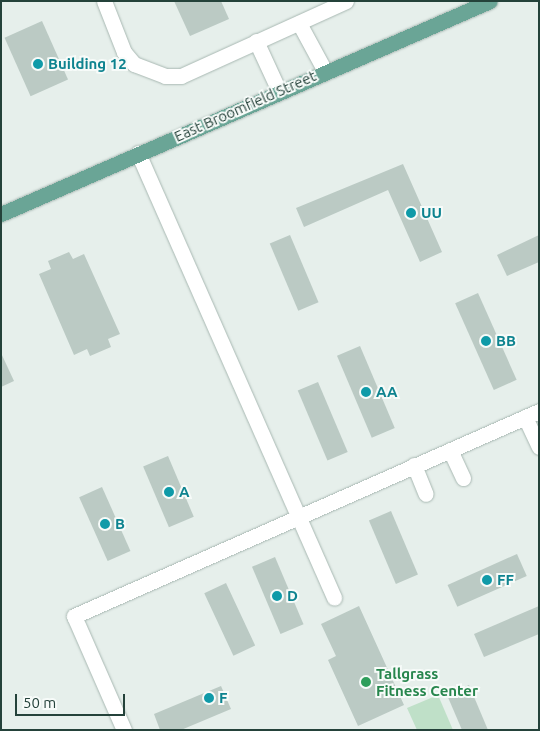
<!DOCTYPE html>
<html>
<head>
<meta charset="utf-8">
<style>
  body { margin:0 }
  #map { position:relative; width:540px; height:731px; overflow:hidden; background:#e6efeb; font-family:Ubuntu,sans-serif }
  div>[style] { position:absolute }
  .green>* { inset:0; background:#bfe0c8 }
  .building>* { inset:0; background:#bbcac4; transform-origin:0 0 }
  .roads { filter:drop-shadow(0 0 1px #a8b8b2) drop-shadow(0 0 1px #a8b8b2) }
  .minor>* { height:15px; margin:-7.5px; padding:0 7.5px; transform-origin:7.5px; border-radius:7.5px; background:#fff }
  .major>* { height:15px; margin:-7.5px; padding:0 7.5px; transform-origin:7.5px; border-radius:7.5px; background:#6aa596 }
  .dots>* { width:14px; height:14px; translate:-50% -50%; box-sizing:border-box; border:2px solid #f7fbf9; border-radius:50% }
  span { translate:-50% -50%; white-space:nowrap; text-align:center; line-height:1.15; -webkit-text-stroke:4px #f7fbf9; paint-order:stroke }
  .culture-label { font-size:15px; color:#0d838f; font-weight:700 }
  .left { translate:0 -50%; text-align:left }
  .street-label { font-size:15px; color:#24423a }
  .leisure-label { font-size:15px; color:#27864d; font-weight:700 }
  .frame { position:absolute; inset:0; border:2px solid #24423a; pointer-events:none }
  .scale { position:absolute; left:15px; top:694px; width:110px; height:22px; box-sizing:border-box; border:2px solid #24423a; border-top:0; padding-left:6px; font-size:15px; line-height:18px; white-space:nowrap; color:#24423a; -webkit-text-stroke:4px #f7fbf9; paint-order:stroke }
</style>
</head>
<body>
<div id="map">
  <div class="green">
    <div style="clip-path:polygon(438px 695px,453px 730px,417px 730px,407px 708px)"></div>
  </div>
  <div class="building">
    <div style="clip-path:polygon(174px 1px,221px 1px,229px 19px,190px 36px)"></div>
    <div style="left:42px;top:21px;width:64px;height:41px;rotate:66deg"></div>
    <div style="clip-path:polygon(403px 164px,442px 252px,420px 262px,388px 190px,304px 227px,296px 208px)"></div>
    <div style="left:290px;top:235px;width:73px;height:22px;rotate:67deg"></div>
    <div style="clip-path:polygon(539px 235px,539px 262px,507px 276px,497px 255px)"></div>
    <div style="clip-path:polygon(69px 252px,73px 259px,84px 254px,120px 334px,108px 339px,111px 347px,90px 356px,87px 349px,74px 355px,39px 274px,51px 269px,48px 261px)"></div>
    <div style="left:478px;top:293px;width:95px;height:25px;rotate:66deg"></div>
    <div style="left:360px;top:346px;width:89px;height:25px;rotate:67deg"></div>
    <div style="clip-path:polygon(1px 353px,14px 381px,1px 387px)"></div>
    <div style="left:318px;top:382px;width:76px;height:22px;rotate:67deg"></div>
    <div style="left:168px;top:456px;width:66px;height:27px;rotate:67deg"></div>
    <div style="left:102px;top:487px;width:70px;height:25px;rotate:66deg"></div>
    <div style="left:391px;top:511px;width:69px;height:24px;rotate:67deg"></div>
    <div style="left:517px;top:554px;width:24px;height:76px;rotate:66deg"></div>
    <div style="left:275px;top:557px;width:73px;height:25px;rotate:67deg"></div>
    <div style="left:226px;top:583px;width:69px;height:24px;rotate:65deg"></div>
    <div style="clip-path:polygon(359px 606px,404px 705px,358px 726px,328px 660px,336px 656px,321px 624px)"></div>
    <div style="clip-path:polygon(539px 606px,539px 634px,484px 657px,474px 634px)"></div>
    <div style="clip-path:polygon(469px 685px,488px 730px,462px 730px,447px 695px)"></div>
    <div style="clip-path:polygon(221px 686px,231px 709px,181px 730px,160px 730px,154px 714px)"></div>
  </div>
  <div class="roads">
    <div class="minor">
      <div style="left:104px;top:1px;width:55px;rotate:68.6deg"></div>
      <div style="left:124px;top:52px;width:16px;rotate:50deg"></div>
      <div style="left:134px;top:64px;width:33px;rotate:21deg"></div>
      <div style="left:165px;top:76px;width:16px"></div>
      <div style="left:181px;top:76px;width:181px;rotate:-24.4deg"></div>
      <div style="left:299px;top:23px;width:55px;rotate:61.6deg"></div>
      <div style="left:256px;top:41px;width:55px;rotate:65.3deg"></div>
      <div style="left:138px;top:153px;width:486px;rotate:66.2deg"></div>
      <div style="left:525px;top:417px;width:33px;rotate:65deg"></div>
      <div style="left:450px;top:450px;width:31px;rotate:65deg"></div>
      <div style="left:414px;top:465px;width:31px;rotate:68deg"></div>
      <div style="left:124px;top:730px;width:124px;rotate:-113.7deg"></div>
      <div style="left:74px;top:616px;width:508px;rotate:-23.79deg"></div>
    </div>
    <div class="major">
      <div style="left:1px;top:214px;width:533px;rotate:-23.54deg"></div>
    </div>
  </div>
  <div class="dots">
    <div style="left:38px;top:64px;background:#0f9aa8"></div>
    <div style="left:411px;top:213px;background:#0f9aa8"></div>
    <div style="left:486px;top:341px;background:#0f9aa8"></div>
    <div style="left:366px;top:392px;background:#0f9aa8"></div>
    <div style="left:169px;top:492px;background:#0f9aa8"></div>
    <div style="left:105px;top:524px;background:#0f9aa8"></div>
    <div style="left:487px;top:580px;background:#0f9aa8"></div>
    <div style="left:277px;top:596px;background:#0f9aa8"></div>
    <div style="left:366px;top:682px;background:#2e9e5b"></div>
    <div style="left:209px;top:698px;background:#0f9aa8"></div>
  </div>
  <div class="culture-label">
    <span class="left" style="left:48px;top:64px">Building 12</span>
    <span class="left" style="left:421px;top:213px">UU</span>
    <span class="left" style="left:496px;top:341px">BB</span>
    <span class="left" style="left:376px;top:392px">AA</span>
    <span class="left" style="left:179px;top:492px">A</span>
    <span class="left" style="left:115px;top:524px">B</span>
    <span class="left" style="left:497px;top:580px">FF</span>
    <span class="left" style="left:287px;top:596px">D</span>
    <span class="left" style="left:219px;top:698px">F</span>
  </div>
  <div class="street-label">
    <span style="left:245px;top:106px;rotate:-24deg">East Broomfield Street</span>
  </div>
  <div class="leisure-label">
    <span class="left" style="left:376px;top:682px">Tallgrass<br>Fitness Center</span>
  </div>
  <div class="frame"></div>
  <div class="scale">50 m</div>
</div>
</body>
</html>
